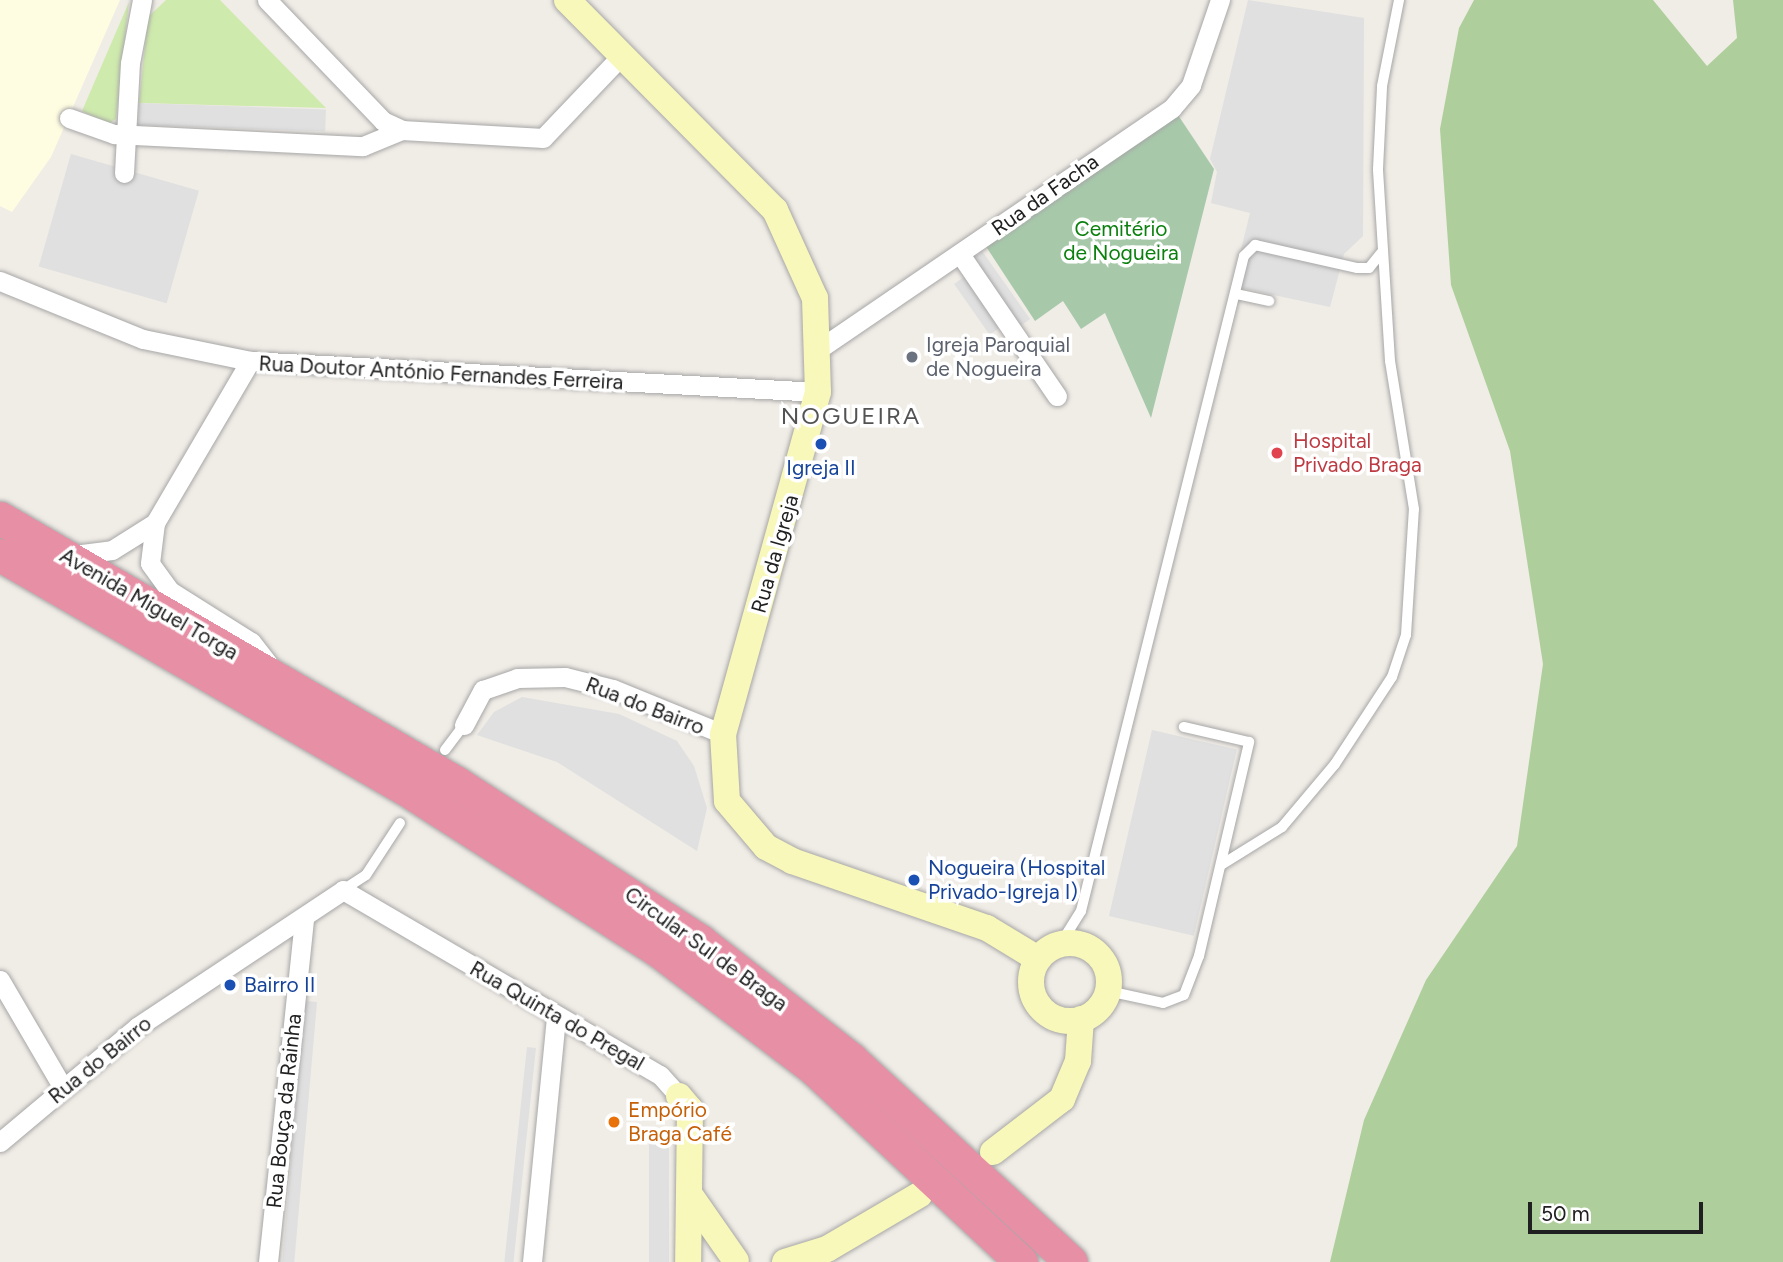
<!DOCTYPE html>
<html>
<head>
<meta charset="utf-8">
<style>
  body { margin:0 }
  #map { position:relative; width:1783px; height:1262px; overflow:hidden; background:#f0ece6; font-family:Figtree,sans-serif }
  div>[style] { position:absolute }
  .education>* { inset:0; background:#fffde1 }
  .grass>* { inset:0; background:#cfeaad }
  .forest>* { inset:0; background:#aecf9b }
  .cemetery>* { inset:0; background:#a7c9aa }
  .parking>* { inset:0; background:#e0e0e0; transform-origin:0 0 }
  .roads { filter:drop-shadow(0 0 2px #a7a7a7) drop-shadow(0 0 2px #a7a7a7) }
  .lane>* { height:10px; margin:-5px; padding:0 5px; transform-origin:5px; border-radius:5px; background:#fff }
  .street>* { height:19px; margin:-9.5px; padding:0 9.5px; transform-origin:9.5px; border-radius:9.5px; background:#fff }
  .secondary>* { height:26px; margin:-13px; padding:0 13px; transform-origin:13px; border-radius:13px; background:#f9f8bb }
  .secondary>.ring { margin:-13px; padding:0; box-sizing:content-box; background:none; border:26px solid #f9f8bb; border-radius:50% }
  .highway>* { height:33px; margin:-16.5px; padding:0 16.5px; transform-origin:16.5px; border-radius:16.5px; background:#e78fa5 }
  .dots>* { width:19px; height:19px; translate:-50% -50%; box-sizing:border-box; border:4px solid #fff; border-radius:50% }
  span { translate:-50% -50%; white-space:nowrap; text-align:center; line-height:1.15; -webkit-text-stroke:7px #fff; paint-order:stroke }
  .street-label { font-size:21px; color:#202020 }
  .park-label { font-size:21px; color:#0c800e }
  .worship-label { font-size:21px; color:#5b616d }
  .left { translate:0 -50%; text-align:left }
  .health-label { font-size:21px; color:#be3a42 }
  .transit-label { font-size:21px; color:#164399 }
  .food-label { font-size:21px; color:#c56008 }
  .quarter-label { font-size:24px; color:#535353; letter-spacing:2px }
  .scale { position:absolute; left:1528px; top:1202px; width:175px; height:32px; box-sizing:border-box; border:4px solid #202020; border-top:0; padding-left:9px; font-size:21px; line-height:24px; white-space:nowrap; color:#202020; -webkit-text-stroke:5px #fff; paint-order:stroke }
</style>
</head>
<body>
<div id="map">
  <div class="education">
    <div style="clip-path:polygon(0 0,120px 0,51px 157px,12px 212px,0 206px)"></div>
  </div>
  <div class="grass">
    <div style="clip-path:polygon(166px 0,220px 0,326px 108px,139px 103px,148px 17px)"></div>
    <div style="clip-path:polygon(129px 2px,116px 119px,108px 124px,82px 111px)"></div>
  </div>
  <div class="forest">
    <div style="clip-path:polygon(1474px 0,1653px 0,1707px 66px,1737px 38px,1733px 0,1783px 0,1783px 1262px,1330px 1262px,1364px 1120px,1426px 980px,1517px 846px,1543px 664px,1510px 451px,1451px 285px,1440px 129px,1459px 28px)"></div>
  </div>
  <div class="cemetery">
    <div style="clip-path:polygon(1178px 115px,1214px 169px,1151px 418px,1105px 313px,1081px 329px,1063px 301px,1035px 321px,985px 245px)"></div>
  </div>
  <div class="parking">
    <div style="clip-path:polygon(1248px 0,1364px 18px,1363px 236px,1344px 254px,1330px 307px,1232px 286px,1250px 213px,1211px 203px,1217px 172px,1210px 159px)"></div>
    <div style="left:139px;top:103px;width:187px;height:22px;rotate:2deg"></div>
    <div style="left:71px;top:154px;width:133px;height:117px;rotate:16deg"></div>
    <div style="clip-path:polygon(982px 251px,1030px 319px,1019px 327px,973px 258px)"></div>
    <div style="left:964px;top:277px;width:62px;height:12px;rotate:55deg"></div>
    <div style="clip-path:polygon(522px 697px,619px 714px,677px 741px,694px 766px,707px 808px,697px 851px,557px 762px,477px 735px,494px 712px)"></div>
    <div style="left:1152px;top:730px;width:87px;height:191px;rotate:13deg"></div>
    <div style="left:305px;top:1001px;width:12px;height:262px;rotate:5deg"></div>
    <div style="left:527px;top:1047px;width:9px;height:216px;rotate:6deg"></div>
    <div style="left:669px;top:1133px;width:129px;height:20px;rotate:90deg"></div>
  </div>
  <div class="roads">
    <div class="lane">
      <div style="left:1236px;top:294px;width:34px;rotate:12deg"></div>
      <div style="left:445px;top:750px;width:31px;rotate:-53deg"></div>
      <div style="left:1221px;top:865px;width:72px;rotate:-31.9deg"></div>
      <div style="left:1282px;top:827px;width:82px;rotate:-49.9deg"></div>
      <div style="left:1335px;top:764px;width:104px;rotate:-56.8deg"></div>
      <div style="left:1392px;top:677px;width:44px;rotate:-71.6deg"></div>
      <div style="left:1406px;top:635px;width:126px;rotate:-86.4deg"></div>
      <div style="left:1414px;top:509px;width:150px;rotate:-99.2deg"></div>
      <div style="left:1390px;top:361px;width:192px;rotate:-93.6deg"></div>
      <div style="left:1378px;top:169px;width:83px;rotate:-87.2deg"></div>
      <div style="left:1382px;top:86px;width:88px;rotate:-78.8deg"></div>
      <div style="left:343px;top:890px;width:27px;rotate:-33deg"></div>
      <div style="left:366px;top:875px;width:62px;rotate:-56.8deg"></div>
      <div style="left:1061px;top:943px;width:38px;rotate:-58deg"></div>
      <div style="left:1081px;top:911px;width:675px;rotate:-76.03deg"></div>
      <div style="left:1244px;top:256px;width:16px;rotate:-45deg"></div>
      <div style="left:1255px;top:245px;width:105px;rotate:12.7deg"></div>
      <div style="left:1357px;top:268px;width:12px"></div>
      <div style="left:1369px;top:268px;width:21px;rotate:-51deg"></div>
      <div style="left:1108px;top:991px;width:56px;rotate:12.3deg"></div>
      <div style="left:1163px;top:1003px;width:22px;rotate:-21deg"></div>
      <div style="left:1184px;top:995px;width:42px;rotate:-69deg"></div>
      <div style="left:1199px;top:956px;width:220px;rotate:-76.8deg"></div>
      <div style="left:1249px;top:742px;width:67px;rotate:-167deg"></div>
    </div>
    <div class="street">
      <div style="left:267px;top:0;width:168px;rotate:46.2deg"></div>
      <div style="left:383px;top:121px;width:21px;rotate:25deg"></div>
      <div style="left:402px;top:130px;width:141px;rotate:3.2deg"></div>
      <div style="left:543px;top:138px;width:115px;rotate:-46.4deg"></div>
      <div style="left:69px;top:118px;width:48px;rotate:19.6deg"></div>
      <div style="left:114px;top:134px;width:249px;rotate:2.8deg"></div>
      <div style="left:363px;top:146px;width:42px;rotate:-22.3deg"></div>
      <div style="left:124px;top:173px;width:110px;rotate:-86.9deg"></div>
      <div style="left:130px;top:63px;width:64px;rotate:-79.2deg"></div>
      <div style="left:960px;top:254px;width:172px;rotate:55.7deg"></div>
      <div style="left:0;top:281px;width:154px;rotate:22.1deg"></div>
      <div style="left:143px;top:339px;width:109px;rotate:11.6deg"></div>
      <div style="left:819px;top:349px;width:427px;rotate:-34.3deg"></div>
      <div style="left:1172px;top:108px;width:30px;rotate:-50deg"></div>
      <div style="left:1191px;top:85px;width:90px;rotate:-71.2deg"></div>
      <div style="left:66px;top:556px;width:46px;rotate:-7.4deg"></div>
      <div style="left:112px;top:550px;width:51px;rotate:-32.1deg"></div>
      <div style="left:270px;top:666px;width:31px;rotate:-128deg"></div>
      <div style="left:251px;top:642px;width:96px;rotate:-147.8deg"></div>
      <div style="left:170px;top:591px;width:34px;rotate:-126deg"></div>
      <div style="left:150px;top:563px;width:40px;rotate:-82.9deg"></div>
      <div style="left:155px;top:523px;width:188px;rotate:-59.6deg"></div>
      <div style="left:250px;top:361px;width:569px;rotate:3.12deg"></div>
      <div style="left:464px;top:725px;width:40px;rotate:-62deg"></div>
      <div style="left:483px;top:690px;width:36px;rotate:-19deg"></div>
      <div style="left:517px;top:678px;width:48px;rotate:-1.2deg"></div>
      <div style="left:565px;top:677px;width:49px;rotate:14deg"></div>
      <div style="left:613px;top:689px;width:119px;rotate:22.2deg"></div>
      <div style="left:0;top:980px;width:125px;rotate:59.7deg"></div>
      <div style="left:0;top:1142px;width:179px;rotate:-40deg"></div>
      <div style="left:137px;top:1027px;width:247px;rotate:-33.6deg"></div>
      <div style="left:343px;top:890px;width:367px;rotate:30.3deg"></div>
      <div style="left:660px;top:1075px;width:28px;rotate:48deg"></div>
      <div style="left:268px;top:1262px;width:347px;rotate:-84deg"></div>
      <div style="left:532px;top:1262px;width:247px;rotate:-84.4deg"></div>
    </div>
    <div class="secondary">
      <div style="left:567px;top:0;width:296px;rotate:45.3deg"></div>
      <div style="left:775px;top:210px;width:97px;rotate:65.6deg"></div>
      <div style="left:815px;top:298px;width:94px;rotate:88.2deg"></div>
      <div style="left:818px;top:392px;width:355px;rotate:105.5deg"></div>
      <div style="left:723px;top:734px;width:67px;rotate:86.6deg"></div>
      <div style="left:727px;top:801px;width:60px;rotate:49.7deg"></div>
      <div style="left:766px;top:847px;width:30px;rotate:28deg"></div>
      <div style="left:792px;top:861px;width:206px;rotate:19deg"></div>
      <div style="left:987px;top:928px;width:60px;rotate:31.3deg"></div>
      <div class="ring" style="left:1031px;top:943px;width:52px;height:52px"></div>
      <div style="left:679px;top:1096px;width:17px;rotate:50deg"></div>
      <div style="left:690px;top:1109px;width:153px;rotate:90.7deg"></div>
      <div style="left:993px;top:1152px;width:87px;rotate:-37.5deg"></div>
      <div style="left:1062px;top:1099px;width:41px;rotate:-67.2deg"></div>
      <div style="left:1078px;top:1061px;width:42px;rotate:-85.9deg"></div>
      <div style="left:690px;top:1195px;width:80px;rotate:55.1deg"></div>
      <div style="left:785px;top:1262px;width:44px;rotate:-17.2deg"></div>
      <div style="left:827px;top:1249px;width:107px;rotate:-30.4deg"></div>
    </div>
    <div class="highway">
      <div style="left:0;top:518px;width:528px;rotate:30.11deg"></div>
      <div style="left:457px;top:783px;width:290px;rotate:33deg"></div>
      <div style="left:700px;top:941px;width:192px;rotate:38deg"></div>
      <div style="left:851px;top:1059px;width:299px;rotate:42.7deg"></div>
      <div style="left:0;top:555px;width:479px;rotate:30deg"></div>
      <div style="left:415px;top:795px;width:290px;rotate:32.6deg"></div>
      <div style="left:659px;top:951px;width:192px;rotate:37.2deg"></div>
      <div style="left:812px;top:1067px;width:286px;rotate:43deg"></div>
    </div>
  </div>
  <div class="dots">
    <div style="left:912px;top:357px;background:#6b7280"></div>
    <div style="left:821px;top:444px;background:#1a4fb4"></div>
    <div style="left:1277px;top:453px;background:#e0444e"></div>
    <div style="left:914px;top:880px;background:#1a4fb4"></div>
    <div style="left:230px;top:985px;background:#1a4fb4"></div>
    <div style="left:614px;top:1122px;background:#e8710a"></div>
  </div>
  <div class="street-label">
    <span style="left:1045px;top:195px;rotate:-35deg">Rua da Facha</span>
    <span style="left:441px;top:373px;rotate:3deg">Rua Doutor António Fernandes Ferreira</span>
    <span style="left:775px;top:554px;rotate:-74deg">Rua da Igreja</span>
    <span style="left:149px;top:604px;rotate:30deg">Avenida Miguel Torga</span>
    <span style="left:645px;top:706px;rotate:21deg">Rua do Bairro</span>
    <span style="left:706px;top:949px;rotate:36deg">Circular Sul de Braga</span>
    <span style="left:557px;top:1016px;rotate:30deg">Rua Quinta do Pregal</span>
    <span style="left:100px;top:1060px;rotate:-39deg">Rua do Bairro</span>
    <span style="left:284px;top:1111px;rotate:-84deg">Rua Bouça da Rainha</span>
  </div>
  <div class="park-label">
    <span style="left:1121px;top:241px">Cemitério<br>de Nogueira</span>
  </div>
  <div class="worship-label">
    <span class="left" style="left:926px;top:357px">Igreja Paroquial<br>de Nogueira</span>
  </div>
  <div class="health-label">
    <span class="left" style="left:1293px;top:453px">Hospital<br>Privado Braga</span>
  </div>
  <div class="transit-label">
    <span style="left:821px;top:468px">Igreja II</span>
    <span class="left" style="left:928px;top:880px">Nogueira (Hospital<br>Privado-Igreja I)</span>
    <span class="left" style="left:244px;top:985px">Bairro II</span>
  </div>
  <div class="food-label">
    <span class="left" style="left:628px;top:1122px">Empório<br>Braga Café</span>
  </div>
  <div class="quarter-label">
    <span style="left:851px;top:416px">NOGUEIRA</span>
  </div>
  <div class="scale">50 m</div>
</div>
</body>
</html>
